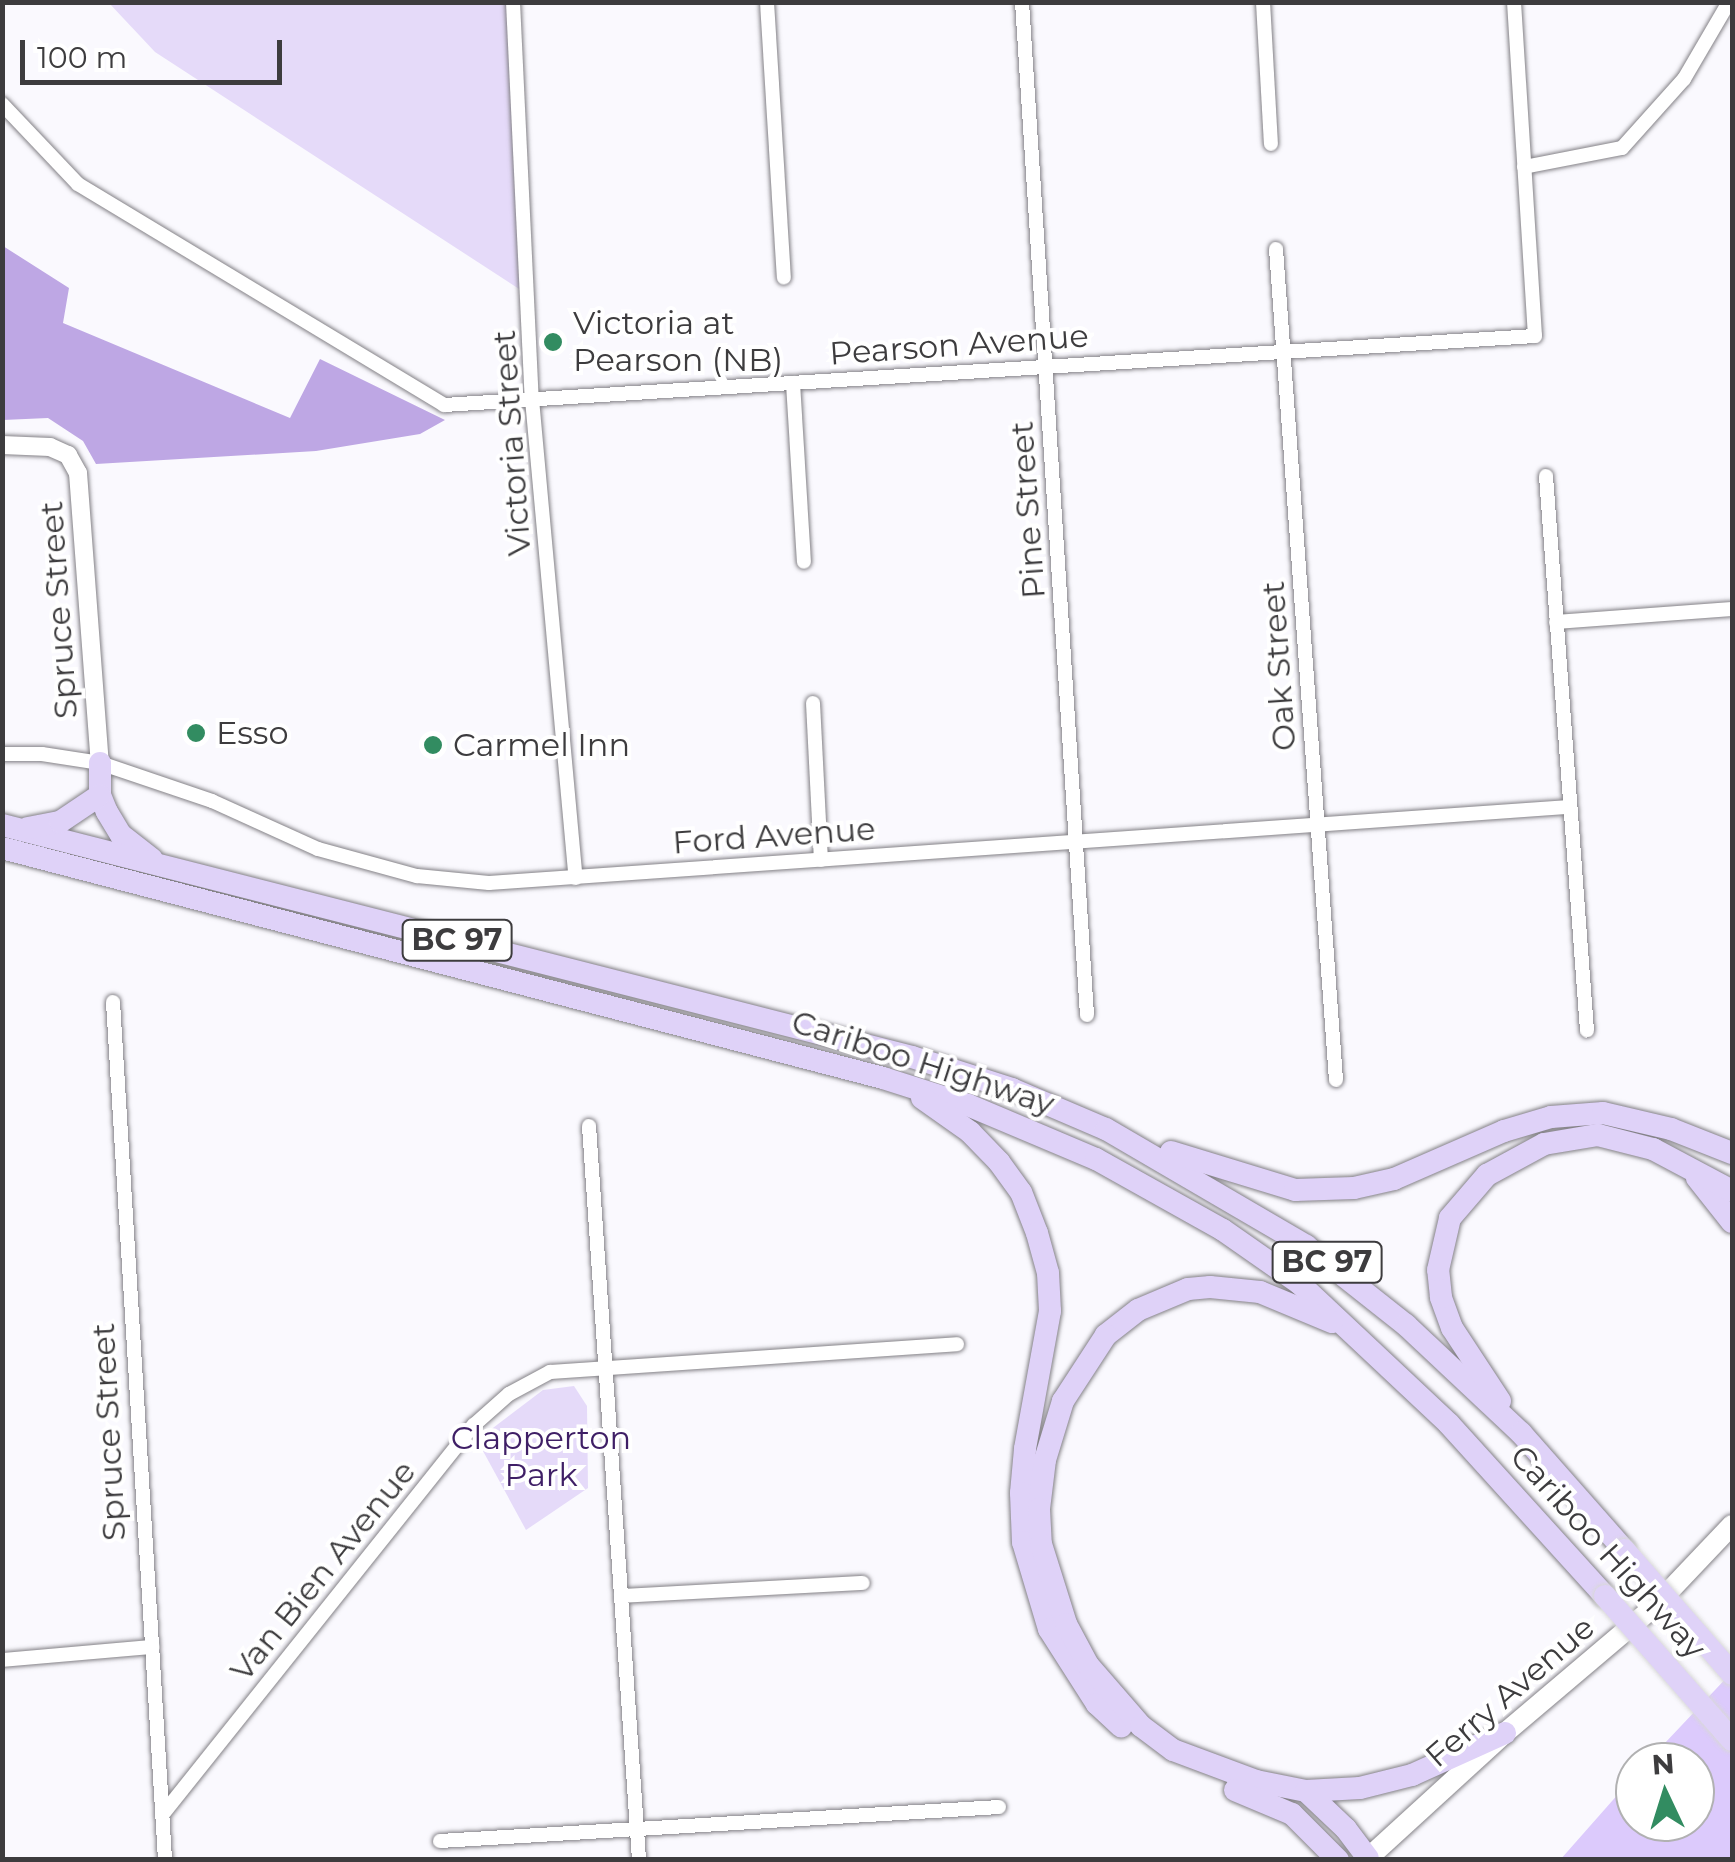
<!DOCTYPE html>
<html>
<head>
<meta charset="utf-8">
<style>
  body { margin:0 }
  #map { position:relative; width:1735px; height:1862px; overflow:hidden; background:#faf9fe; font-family:Montserrat,sans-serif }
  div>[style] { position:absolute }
  .green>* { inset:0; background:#e5daf9 }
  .forest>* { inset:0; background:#bea7e4 }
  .water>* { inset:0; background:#dccafc }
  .roads { filter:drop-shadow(0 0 2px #838186) drop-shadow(0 0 2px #838186) }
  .minor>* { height:14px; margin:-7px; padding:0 7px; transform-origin:7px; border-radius:7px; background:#fff }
  .tertiary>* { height:18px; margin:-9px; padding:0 9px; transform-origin:9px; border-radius:9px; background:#fff }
  .secondary>* { height:20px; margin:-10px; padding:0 10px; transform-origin:10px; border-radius:10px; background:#fff }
  .trunk>* { height:22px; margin:-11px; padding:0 11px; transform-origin:11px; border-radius:11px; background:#dfd2f8 }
  .bridges { filter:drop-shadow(0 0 2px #d8d8d8) drop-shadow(0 0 2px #d8d8d8) }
  .trunk-bridge>* { height:22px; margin:-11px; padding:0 11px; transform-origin:11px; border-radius:11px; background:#dfd2f8 }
  .dots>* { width:28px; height:28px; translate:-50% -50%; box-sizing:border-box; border:5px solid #fff; border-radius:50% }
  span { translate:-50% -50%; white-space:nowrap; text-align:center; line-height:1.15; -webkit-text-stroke:8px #fff; paint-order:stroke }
  .shield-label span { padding:2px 8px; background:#fff; border:2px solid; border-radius:8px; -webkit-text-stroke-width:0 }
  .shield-label { font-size:30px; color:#3d3c3e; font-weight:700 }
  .poi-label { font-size:32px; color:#3d3c3e }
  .left { translate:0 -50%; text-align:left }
  .street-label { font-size:32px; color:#3d3c3e }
  .park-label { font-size:32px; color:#3f1f66 }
  .frame { position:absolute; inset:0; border:5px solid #3d3c3e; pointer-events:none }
  .north { position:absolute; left:1615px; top:1742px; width:100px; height:100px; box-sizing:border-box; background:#fff; border:2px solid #b1b1b2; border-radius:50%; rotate:356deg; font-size:28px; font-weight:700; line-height:40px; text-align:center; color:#3d3c3e }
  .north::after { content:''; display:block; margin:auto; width:35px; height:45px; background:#328c61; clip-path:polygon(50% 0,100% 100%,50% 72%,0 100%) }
  .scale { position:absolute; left:20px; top:40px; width:262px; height:45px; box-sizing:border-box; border:5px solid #3d3c3e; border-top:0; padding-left:12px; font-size:30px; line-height:35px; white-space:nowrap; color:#3d3c3e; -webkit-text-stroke:8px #fff; paint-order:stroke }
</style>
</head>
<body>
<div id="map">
  <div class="green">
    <div style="clip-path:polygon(109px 3px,510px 3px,533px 298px,155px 52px)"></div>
    <div style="clip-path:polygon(574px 1386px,587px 1406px,588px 1488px,526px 1530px,477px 1440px,543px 1390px)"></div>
  </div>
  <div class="forest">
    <div style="clip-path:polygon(3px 246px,69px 288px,63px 323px,290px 418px,320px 359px,445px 420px,420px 434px,316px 451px,96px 464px,83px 441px,48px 418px,3px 420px)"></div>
  </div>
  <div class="water">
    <div style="clip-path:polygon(1732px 1672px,1732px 1859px,1560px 1860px,1635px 1775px,1635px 1822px,1695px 1822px,1695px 1762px,1647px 1762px)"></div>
  </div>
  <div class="roads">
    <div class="minor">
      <div style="left:513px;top:2px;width:397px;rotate:87.3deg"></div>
      <div style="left:532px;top:399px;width:481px;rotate:84.8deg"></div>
      <div style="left:767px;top:2px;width:276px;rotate:86.5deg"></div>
      <div style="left:1022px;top:2px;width:1015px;rotate:86.33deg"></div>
      <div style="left:1263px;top:2px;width:142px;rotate:86.8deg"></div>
      <div style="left:2px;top:104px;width:110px;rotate:46.5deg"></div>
      <div style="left:78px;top:184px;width:428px;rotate:31.1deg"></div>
      <div style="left:444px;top:405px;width:1093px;rotate:-3.62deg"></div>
      <div style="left:1535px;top:336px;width:335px;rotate:-93.6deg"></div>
      <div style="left:1524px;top:167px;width:100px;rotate:-11deg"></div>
      <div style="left:1622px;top:148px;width:93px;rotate:-48.1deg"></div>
      <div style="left:1684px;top:79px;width:89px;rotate:-59.7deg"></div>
      <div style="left:1276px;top:249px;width:833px;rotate:85.87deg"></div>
      <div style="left:793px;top:383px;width:179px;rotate:86.5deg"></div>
      <div style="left:1546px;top:476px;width:556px;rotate:85.77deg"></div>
      <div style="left:1556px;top:622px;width:176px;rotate:-4.2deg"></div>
      <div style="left:813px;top:703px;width:157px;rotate:87.1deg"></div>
      <div style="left:2px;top:754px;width:40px"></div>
      <div style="left:42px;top:754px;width:59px;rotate:8.8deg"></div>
      <div style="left:100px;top:763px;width:118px;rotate:18.7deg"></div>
      <div style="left:212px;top:801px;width:116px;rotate:24.4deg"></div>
      <div style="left:318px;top:849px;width:103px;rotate:15.3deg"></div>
      <div style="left:417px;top:876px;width:72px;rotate:5.6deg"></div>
      <div style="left:489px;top:883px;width:1083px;rotate:-4.03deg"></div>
      <div style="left:113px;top:1002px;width:860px;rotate:86.53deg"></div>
      <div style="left:589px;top:1126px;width:736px;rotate:86.1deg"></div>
      <div style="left:621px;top:1596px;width:242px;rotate:-3.1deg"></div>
      <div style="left:2px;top:1660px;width:151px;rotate:-5deg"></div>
      <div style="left:163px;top:1814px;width:498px;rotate:-51.4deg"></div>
      <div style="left:474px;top:1425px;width:47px;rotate:-41.5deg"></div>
      <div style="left:509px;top:1394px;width:47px;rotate:-28.2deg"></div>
      <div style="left:550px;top:1372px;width:408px;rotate:-3.9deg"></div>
      <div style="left:440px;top:1841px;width:560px;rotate:-3.48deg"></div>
    </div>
    <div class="tertiary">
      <div style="left:2px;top:445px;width:48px;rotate:2.4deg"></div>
      <div style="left:50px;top:447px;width:20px;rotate:24deg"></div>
      <div style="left:68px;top:455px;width:21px;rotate:61deg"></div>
      <div style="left:78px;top:473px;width:291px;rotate:85.7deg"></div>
    </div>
    <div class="secondary">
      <div style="left:1366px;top:1860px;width:188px;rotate:-42.4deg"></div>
      <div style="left:1505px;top:1733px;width:199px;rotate:-40.3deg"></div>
      <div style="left:1657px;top:1604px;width:109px;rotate:-46.5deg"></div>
    </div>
    <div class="trunk">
      <div style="left:100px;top:763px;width:32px;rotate:90deg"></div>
      <div style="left:100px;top:795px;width:18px;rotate:68deg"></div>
      <div style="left:107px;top:812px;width:27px;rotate:59deg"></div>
      <div style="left:121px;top:835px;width:39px;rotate:38deg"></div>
      <div style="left:2px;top:825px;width:939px;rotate:14.3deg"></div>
      <div style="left:912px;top:1057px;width:105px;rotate:17.7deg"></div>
      <div style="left:1012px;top:1089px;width:102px;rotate:23.1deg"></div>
      <div style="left:1106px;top:1129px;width:232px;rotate:30.3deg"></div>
      <div style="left:1306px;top:1246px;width:127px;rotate:38.3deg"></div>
      <div style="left:1406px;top:1325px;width:158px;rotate:43.2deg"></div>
      <div style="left:1521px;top:1433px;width:156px;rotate:48.6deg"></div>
      <div style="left:28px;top:828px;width:33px;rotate:-11deg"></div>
      <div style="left:60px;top:822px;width:48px;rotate:-34deg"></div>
      <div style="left:2px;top:848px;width:911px;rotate:14.63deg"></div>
      <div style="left:883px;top:1078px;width:89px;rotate:17.6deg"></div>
      <div style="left:968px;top:1105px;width:139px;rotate:22.9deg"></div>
      <div style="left:1096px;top:1159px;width:145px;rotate:29.2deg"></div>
      <div style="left:1223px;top:1230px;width:93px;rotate:34.9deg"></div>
      <div style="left:1299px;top:1283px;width:206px;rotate:43.2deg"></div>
      <div style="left:1449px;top:1424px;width:232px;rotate:47.8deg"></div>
      <div style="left:922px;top:1098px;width:59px;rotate:35.3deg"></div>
      <div style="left:970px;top:1132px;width:42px;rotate:46deg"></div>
      <div style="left:999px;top:1162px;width:37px;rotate:54deg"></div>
      <div style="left:1021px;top:1192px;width:44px;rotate:68.7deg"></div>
      <div style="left:1037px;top:1233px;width:41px;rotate:74.6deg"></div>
      <div style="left:1048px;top:1273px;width:38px;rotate:87deg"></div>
      <div style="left:1050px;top:1311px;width:140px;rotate:100.3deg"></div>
      <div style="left:1025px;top:1449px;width:44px;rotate:95.2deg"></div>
      <div style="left:1021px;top:1493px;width:49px;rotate:87.7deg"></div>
      <div style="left:1023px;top:1542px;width:91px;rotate:73.4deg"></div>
      <div style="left:1049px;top:1629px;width:89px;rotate:57.4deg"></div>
      <div style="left:1097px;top:1704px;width:33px;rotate:43deg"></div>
      <div style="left:1171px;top:1152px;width:130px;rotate:17deg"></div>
      <div style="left:1295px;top:1190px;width:59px;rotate:-1.9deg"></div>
      <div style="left:1354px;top:1188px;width:41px;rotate:-12.7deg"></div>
      <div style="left:1394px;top:1179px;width:120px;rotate:-23.6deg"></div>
      <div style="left:1504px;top:1131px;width:49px;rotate:-16.6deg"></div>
      <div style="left:1551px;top:1117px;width:52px;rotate:-4.4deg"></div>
      <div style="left:1603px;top:1113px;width:70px;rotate:13.2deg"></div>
      <div style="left:1671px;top:1129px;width:66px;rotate:21.5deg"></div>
      <div style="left:1697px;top:1178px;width:56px;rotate:51.5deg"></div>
      <div style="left:1332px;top:1322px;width:78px;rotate:-157.4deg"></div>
      <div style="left:1260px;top:1292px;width:50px;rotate:-174.3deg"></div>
      <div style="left:1210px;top:1287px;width:22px;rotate:175deg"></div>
      <div style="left:1188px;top:1289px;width:54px;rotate:157.2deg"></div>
      <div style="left:1138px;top:1310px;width:41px;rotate:142deg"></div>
      <div style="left:1106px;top:1335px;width:79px;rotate:123.1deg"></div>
      <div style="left:1063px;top:1401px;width:62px;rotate:107deg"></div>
      <div style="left:1045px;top:1460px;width:49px;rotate:97deg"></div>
      <div style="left:1039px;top:1509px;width:35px;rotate:87deg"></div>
      <div style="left:1041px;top:1544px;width:84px;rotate:72.6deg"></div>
      <div style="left:1066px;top:1624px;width:47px;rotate:61.8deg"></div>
      <div style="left:1088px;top:1665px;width:81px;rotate:49deg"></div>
      <div style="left:1141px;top:1726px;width:40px;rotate:37deg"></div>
      <div style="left:1173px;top:1750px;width:89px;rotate:20.5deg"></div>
      <div style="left:1256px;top:1781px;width:51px;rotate:11.3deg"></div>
      <div style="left:1306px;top:1791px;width:54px;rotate:-3.2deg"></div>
      <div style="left:1360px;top:1788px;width:54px;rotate:-14deg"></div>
      <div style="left:1412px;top:1775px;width:102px;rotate:-24.3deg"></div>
      <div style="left:1500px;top:1401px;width:87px;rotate:-123.3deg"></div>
      <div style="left:1452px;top:1328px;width:33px;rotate:-110deg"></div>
      <div style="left:1441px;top:1297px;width:27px;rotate:-96deg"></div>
      <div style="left:1438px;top:1270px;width:53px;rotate:-77deg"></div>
      <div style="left:1450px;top:1218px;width:57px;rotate:-49.3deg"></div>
      <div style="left:1487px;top:1175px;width:65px;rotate:-28.5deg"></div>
      <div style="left:1544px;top:1144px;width:55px;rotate:-9.5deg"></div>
      <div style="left:1598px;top:1135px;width:57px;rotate:14.3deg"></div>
      <div style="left:1653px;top:1149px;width:89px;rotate:28deg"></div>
      <div style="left:1235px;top:1790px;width:62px;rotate:22.8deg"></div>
      <div style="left:1292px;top:1814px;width:65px;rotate:45deg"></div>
      <div style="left:1306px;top:1791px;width:55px;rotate:43.5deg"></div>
      <div style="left:1346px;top:1829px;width:36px;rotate:53deg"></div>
    </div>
  </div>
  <div class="bridges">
    <div class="trunk-bridge">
      <div style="left:1624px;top:1550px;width:164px;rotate:48.9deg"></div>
      <div style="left:1605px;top:1596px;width:192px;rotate:48.6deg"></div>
    </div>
  </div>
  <div class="dots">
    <div style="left:553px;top:342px;background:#328c61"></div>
    <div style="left:196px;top:733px;background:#328c61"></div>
    <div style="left:433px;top:745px;background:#328c61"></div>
  </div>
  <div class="shield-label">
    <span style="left:457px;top:940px">BC 97</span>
    <span style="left:1327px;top:1262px">BC 97</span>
  </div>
  <div class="poi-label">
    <span class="left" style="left:573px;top:342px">Victoria at<br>Pearson (NB)</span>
    <span class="left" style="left:216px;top:733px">Esso</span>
    <span class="left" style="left:453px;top:745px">Carmel Inn</span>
  </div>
  <div class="street-label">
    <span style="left:959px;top:345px;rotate:-4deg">Pearson Avenue</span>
    <span style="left:512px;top:443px;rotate:-94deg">Victoria Street</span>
    <span style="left:1028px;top:510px;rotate:-94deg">Pine Street</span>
    <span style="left:59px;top:610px;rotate:-94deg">Spruce Street</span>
    <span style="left:1279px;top:666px;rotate:-94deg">Oak Street</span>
    <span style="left:774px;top:836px;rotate:-4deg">Ford Avenue</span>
    <span style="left:923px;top:1063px;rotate:18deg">Cariboo Highway</span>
    <span style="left:109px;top:1432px;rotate:-93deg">Spruce Street</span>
    <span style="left:1608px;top:1552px;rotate:48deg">Cariboo Highway</span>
    <span style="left:323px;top:1571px;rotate:-51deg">Van Bien Avenue</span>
    <span style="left:1510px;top:1692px;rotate:-41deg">Ferry Avenue</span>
  </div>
  <div class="park-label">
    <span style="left:541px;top:1457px">Clapperton<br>Park</span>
  </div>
  <div class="frame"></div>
  <div class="north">N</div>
  <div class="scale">100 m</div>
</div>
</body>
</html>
